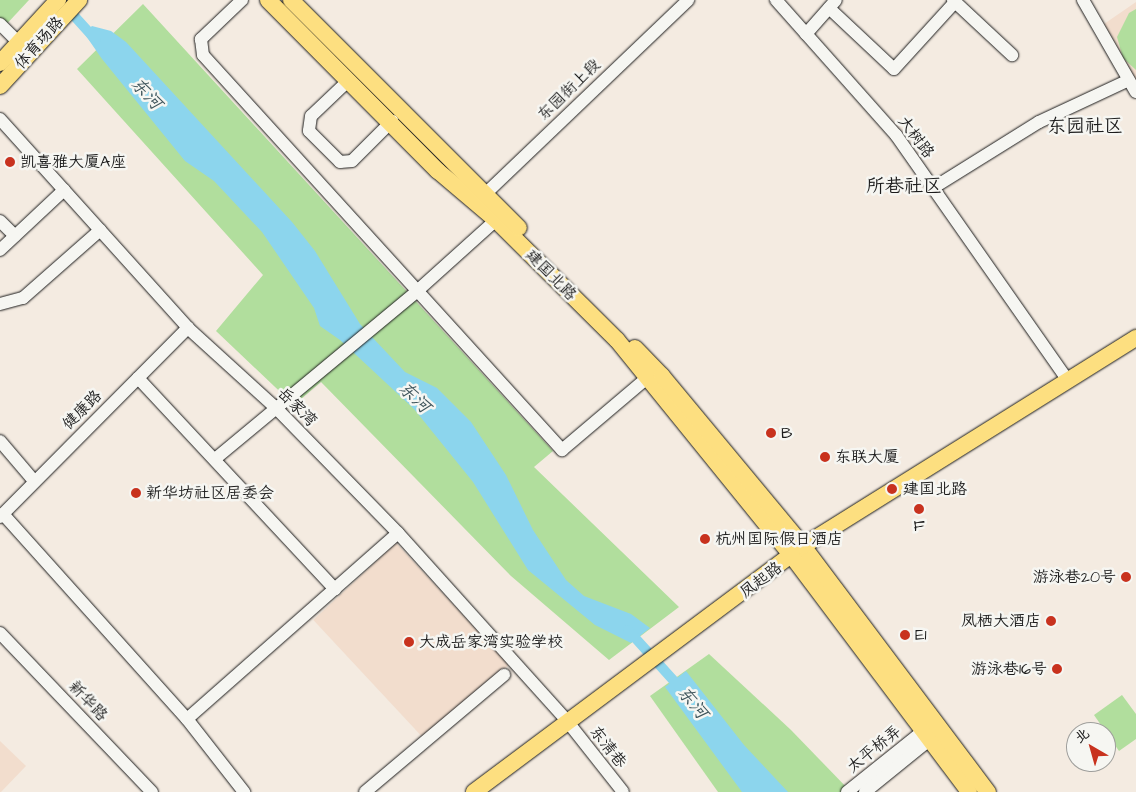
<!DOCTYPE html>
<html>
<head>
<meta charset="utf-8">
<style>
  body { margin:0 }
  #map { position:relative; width:1136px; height:792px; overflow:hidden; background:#f4ebe1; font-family:"Architects Daughter","LXGW WenKai TC",sans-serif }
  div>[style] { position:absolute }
  .built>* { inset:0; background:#f2ddcd; transform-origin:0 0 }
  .green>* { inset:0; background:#b1de9d }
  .water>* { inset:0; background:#8cd5ed }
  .canal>* { height:10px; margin:-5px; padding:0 5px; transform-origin:5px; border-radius:5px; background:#8cd5ed }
  .roads { filter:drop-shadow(0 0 1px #1c1c1c) drop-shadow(0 0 1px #1c1c1c) }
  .minor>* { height:12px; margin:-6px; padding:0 6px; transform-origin:6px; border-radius:6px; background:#f6f6f2 }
  .major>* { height:16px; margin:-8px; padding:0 8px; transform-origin:8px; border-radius:8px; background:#fddf80 }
  .dots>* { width:14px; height:14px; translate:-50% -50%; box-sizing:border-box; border:2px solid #f6f6f2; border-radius:50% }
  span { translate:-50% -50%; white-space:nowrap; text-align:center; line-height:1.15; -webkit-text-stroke:5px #f6f6f2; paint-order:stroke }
  .street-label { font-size:16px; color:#1c1c1c }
  .poi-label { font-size:16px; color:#1c1c1c }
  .left { translate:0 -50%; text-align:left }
  .right { translate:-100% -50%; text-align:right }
  .water-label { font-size:18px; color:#3e545b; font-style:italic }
  .quarter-label { font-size:19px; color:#1c1c1c }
  .north { position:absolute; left:1066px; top:722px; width:50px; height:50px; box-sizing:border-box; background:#f6f6f2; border:1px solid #9f9f9c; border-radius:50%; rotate:322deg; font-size:14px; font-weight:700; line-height:20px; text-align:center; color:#1c1c1c }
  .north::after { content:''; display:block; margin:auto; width:18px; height:22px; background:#c8321e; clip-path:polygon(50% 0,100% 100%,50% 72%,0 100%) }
</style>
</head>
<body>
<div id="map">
  <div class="built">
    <div style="clip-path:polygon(1136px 2px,1136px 80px,1104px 24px)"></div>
    <div style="left:396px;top:543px;width:166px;height:113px;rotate:47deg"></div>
    <div style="clip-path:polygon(0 741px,26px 766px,1px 792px,0 792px)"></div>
  </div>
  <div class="green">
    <div style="clip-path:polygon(0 0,29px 0,3px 28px,0 24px)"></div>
    <div style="clip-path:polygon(143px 4px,553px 451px,534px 467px,679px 607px,609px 660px,511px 576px,321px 382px,294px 405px,216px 331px,263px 275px,77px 69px)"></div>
    <div style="clip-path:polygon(1136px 9px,1136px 70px,1123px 58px,1117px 37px,1129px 13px)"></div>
    <div style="clip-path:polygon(709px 654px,791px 730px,851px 792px,718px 792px,650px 696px)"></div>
    <div style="clip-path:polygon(1122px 695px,1136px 714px,1136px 739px,1119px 751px,1094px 715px)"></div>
  </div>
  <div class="water">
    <div style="clip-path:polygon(92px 26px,111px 31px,126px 42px,292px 222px,315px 251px,360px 324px,372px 337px,405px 372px,437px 388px,471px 422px,506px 475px,533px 530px,566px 580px,584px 596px,631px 614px,650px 628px,631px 643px,595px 625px,528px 570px,473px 482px,414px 409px,340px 340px,320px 326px,314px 308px,262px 232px,214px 181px,185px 161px,102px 59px,84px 33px)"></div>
    <div style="clip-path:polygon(686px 671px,744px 745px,788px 792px,742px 792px,665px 687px)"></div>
  </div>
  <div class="canal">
    <div style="left:67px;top:8px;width:43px;rotate:47.8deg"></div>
    <div style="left:628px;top:630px;width:81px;rotate:48deg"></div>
  </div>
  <div class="roads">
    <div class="minor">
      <div style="left:242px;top:0;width:57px;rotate:136.4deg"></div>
      <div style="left:201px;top:39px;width:16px;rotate:83deg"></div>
      <div style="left:203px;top:55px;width:534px;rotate:47.73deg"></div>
      <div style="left:562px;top:450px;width:111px;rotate:-40.3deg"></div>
      <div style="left:776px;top:0;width:181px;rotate:48.4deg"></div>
      <div style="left:896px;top:135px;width:298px;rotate:55deg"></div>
      <div style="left:953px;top:0;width:81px;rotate:43deg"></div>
      <div style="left:1083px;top:0;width:106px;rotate:60.1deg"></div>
      <div style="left:829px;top:8px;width:89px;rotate:43.2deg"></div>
      <div style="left:894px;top:69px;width:91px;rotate:-47.7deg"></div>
      <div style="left:0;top:24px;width:27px;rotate:45deg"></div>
      <div style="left:806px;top:34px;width:45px;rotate:-48.6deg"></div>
      <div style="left:349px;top:80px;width:52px;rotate:136.5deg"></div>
      <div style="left:311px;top:116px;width:15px;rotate:98deg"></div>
      <div style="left:309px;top:131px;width:44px;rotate:45deg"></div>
      <div style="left:340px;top:162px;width:12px;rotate:-5deg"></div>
      <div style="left:352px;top:161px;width:57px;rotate:-45deg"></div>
      <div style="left:0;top:119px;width:281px;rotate:48deg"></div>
      <div style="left:188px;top:328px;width:119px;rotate:42.3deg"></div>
      <div style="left:276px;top:408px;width:175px;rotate:45.7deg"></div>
      <div style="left:398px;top:533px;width:253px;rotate:48deg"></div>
      <div style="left:567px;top:721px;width:90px;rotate:51.7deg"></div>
      <div style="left:933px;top:188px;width:125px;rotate:-31.9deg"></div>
      <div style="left:1039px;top:122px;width:99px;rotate:-25deg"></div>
      <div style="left:480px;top:199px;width:288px;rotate:-43.7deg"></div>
      <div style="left:0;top:221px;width:21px;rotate:45deg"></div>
      <div style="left:0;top:250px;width:88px;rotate:-43.2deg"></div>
      <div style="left:0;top:304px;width:24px;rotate:-15deg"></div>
      <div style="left:23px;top:298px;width:103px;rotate:-41.4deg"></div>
      <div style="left:138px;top:378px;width:289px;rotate:47deg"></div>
      <div style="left:0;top:441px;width:52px;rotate:49.6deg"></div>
      <div style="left:215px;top:459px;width:261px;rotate:-39.7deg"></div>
      <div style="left:416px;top:292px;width:108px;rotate:-42deg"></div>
      <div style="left:3px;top:514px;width:275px;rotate:48.1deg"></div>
      <div style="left:187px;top:719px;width:93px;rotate:52deg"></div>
      <div style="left:0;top:517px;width:267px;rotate:-45.2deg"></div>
      <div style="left:0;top:633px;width:220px;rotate:46.3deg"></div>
      <div style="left:187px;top:719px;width:281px;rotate:-41.4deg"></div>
      <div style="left:365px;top:792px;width:182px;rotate:-40.1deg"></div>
      <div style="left:847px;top:792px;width:96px;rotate:-38.7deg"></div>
      <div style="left:865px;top:792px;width:81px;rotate:-39deg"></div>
    </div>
    <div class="major">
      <div style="left:268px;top:0;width:241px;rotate:45.2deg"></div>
      <div style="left:438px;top:171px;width:76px;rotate:40.2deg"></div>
      <div style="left:496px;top:220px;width:170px;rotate:44.8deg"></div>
      <div style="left:617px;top:340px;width:278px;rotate:51deg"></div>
      <div style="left:792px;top:556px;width:295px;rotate:53.1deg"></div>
      <div style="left:291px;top:0;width:322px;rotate:45deg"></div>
      <div style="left:0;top:63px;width:86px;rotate:-47.4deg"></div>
      <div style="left:0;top:86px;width:117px;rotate:-47.4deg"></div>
      <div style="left:635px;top:348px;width:39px;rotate:46deg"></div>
      <div style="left:662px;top:376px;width:221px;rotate:50.3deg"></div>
      <div style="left:803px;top:546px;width:308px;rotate:53.1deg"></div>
      <div style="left:474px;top:792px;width:411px;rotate:-36.8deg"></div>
      <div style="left:803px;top:546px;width:393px;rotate:-32deg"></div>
    </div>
  </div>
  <div class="dots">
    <div style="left:10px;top:162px;background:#c8321e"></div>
    <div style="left:771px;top:433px;background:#c8321e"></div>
    <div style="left:825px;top:457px;background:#c8321e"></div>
    <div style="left:892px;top:489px;background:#c8321e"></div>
    <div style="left:136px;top:493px;background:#c8321e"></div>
    <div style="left:919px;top:509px;background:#c8321e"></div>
    <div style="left:705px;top:539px;background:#c8321e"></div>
    <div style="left:1126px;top:577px;background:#c8321e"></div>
    <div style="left:1051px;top:621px;background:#c8321e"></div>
    <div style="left:905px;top:635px;background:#c8321e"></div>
    <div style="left:409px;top:642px;background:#c8321e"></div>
    <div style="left:1057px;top:669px;background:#c8321e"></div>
  </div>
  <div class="street-label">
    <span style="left:39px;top:43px;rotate:-48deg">体育场路</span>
    <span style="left:569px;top:90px;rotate:-44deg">东园街上段</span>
    <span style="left:916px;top:137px;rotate:53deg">大树路</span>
    <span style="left:551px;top:275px;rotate:45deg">建国北路</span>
    <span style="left:297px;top:407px;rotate:45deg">岳家湾</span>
    <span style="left:82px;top:410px;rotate:-45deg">健康路</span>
    <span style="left:761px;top:580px;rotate:-37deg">凤起路</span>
    <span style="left:88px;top:701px;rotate:46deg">新华路</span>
    <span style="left:608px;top:747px;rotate:52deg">东清巷</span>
    <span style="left:874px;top:749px;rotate:-39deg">太平桥弄</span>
  </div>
  <div class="poi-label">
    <span class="left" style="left:20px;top:162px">凯喜雅大厦A座</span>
    <span class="left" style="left:781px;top:433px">B</span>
    <span class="left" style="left:835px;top:457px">东联大厦</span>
    <span class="left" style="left:903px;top:489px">建国北路</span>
    <span class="left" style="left:146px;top:493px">新华坊社区居委会</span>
    <span style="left:919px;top:526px">F</span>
    <span class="left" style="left:715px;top:539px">杭州国际假日酒店</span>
    <span class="right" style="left:1116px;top:577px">游泳巷20号</span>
    <span class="right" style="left:1041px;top:621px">凤栖大酒店</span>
    <span class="left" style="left:915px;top:635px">E1</span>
    <span class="left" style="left:419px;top:642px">大成岳家湾实验学校</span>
    <span class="right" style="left:1047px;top:669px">游泳巷16号</span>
  </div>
  <div class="water-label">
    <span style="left:146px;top:94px;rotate:47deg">东河</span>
    <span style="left:414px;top:398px;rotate:44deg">东河</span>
    <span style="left:692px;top:703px;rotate:51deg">东河</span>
  </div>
  <div class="quarter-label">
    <span style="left:1085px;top:127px">东园社区</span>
    <span style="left:904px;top:187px">所巷社区</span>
  </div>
  <div class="north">北</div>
</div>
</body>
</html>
